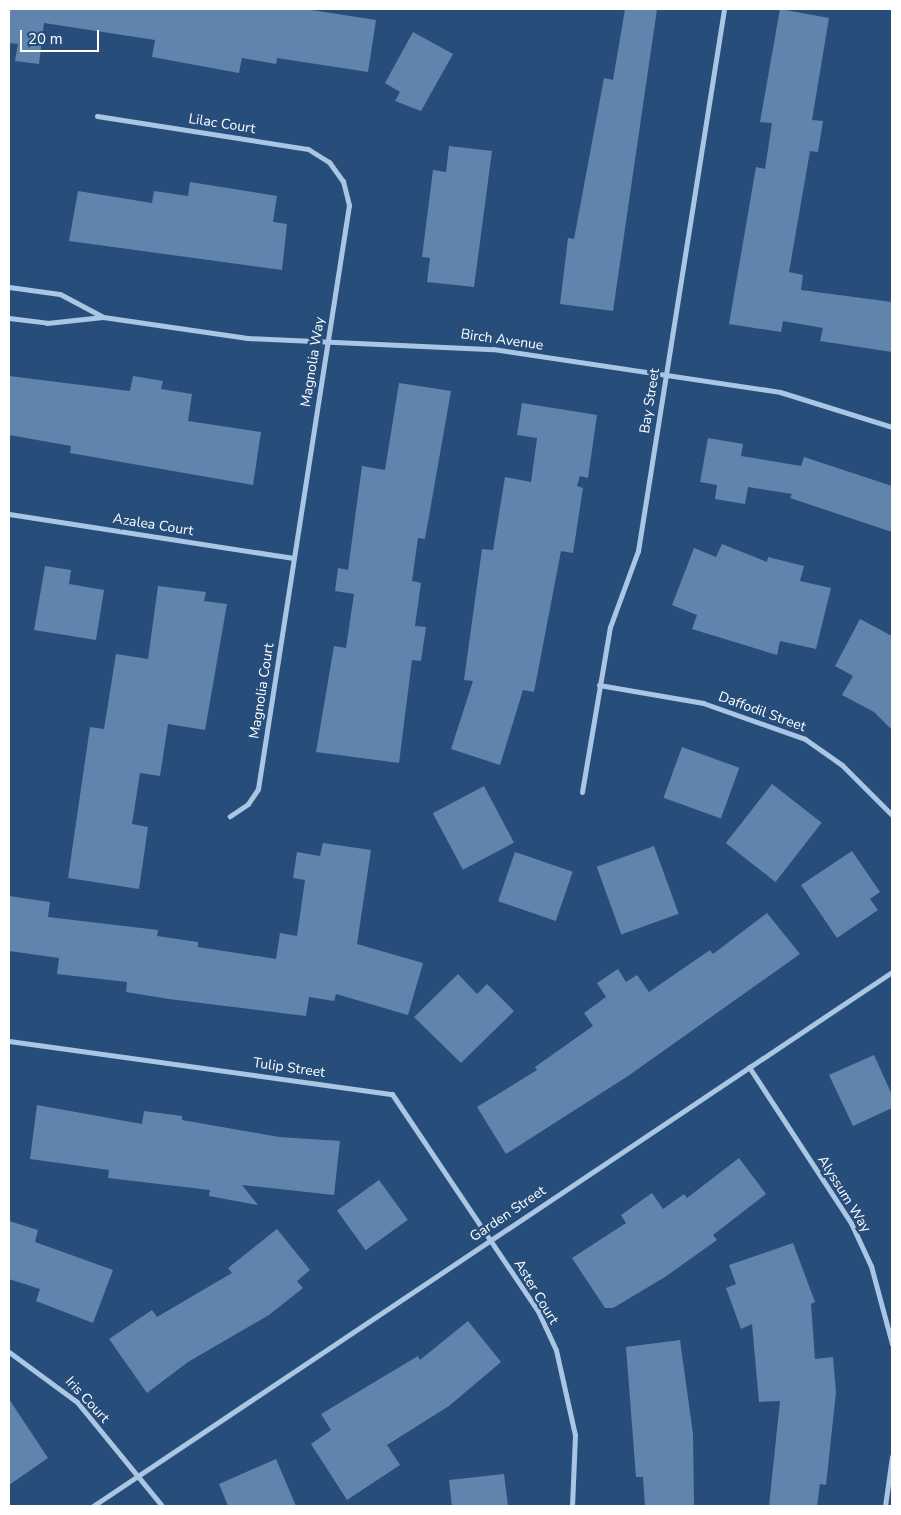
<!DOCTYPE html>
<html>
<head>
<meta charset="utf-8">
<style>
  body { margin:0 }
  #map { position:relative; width:901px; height:1515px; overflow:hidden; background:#274e7b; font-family:"Nunito Sans",sans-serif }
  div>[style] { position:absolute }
  .building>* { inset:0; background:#6084ac; transform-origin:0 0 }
  .minor>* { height:5px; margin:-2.5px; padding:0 2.5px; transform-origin:2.5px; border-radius:2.5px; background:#abc6e4 }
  span { translate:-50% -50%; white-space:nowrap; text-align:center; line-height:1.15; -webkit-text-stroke:5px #274e7b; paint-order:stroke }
  .street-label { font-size:14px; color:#fff }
  .frame { position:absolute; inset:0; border:10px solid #fff; pointer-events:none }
  .scale { position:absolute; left:20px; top:30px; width:79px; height:22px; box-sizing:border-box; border:2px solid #fff; border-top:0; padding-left:6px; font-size:15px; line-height:18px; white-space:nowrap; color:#fff; -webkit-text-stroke:4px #274e7b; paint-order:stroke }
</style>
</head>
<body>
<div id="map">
  <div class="building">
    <div style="clip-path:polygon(9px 9px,305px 9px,376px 20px,368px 72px,277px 58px,276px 64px,242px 58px,239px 73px,152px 57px,155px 40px,44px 23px,39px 64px,15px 61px,18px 44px,9px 43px)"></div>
    <div style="clip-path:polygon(625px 9px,657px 9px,613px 311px,560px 304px,568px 238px,574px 239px,604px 78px,613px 80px)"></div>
    <div style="clip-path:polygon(780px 9px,829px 18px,812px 120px,823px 121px,818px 152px,810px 151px,789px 272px,803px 275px,801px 290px,892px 302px,892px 352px,820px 341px,823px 328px,783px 321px,781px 332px,729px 324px,756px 167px,765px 169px,772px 123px,760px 122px)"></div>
    <div style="clip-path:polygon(413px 32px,453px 54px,421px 111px,395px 101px,400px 92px,385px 83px)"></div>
    <div style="clip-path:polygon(449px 146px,492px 151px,474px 287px,427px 282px,430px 258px,422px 257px,433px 170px,446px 172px)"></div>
    <div style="clip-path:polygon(190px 182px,277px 196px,273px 222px,287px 224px,282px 270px,69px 241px,78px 191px,152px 203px,154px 191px,188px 196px)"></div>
    <div style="clip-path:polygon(9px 376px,130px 391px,133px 376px,163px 381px,161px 389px,192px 394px,188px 421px,261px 432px,253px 485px,70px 453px,71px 446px,9px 435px)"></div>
    <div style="clip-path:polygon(399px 383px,451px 391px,425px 539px,418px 538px,412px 581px,421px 583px,415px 626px,426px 627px,421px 661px,412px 660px,399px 763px,316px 752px,334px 646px,346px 648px,354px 594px,335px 591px,338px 568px,348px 570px,362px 466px,385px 470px)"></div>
    <div style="clip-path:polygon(522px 403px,597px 415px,588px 478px,580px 476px,577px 486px,583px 488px,573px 553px,561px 551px,534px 692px,523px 690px,500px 765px,451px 749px,473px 681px,464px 680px,482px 549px,493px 550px,505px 477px,531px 482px,537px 438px,517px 435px)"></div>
    <div style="clip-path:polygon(708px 438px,743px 444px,741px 456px,801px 466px,804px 457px,892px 486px,892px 532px,790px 498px,792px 494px,748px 487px,745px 504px,715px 499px,717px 485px,700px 482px)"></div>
    <div style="clip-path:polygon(722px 544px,767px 562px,768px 557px,804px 566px,800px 581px,831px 588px,816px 649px,780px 641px,777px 655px,692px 629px,697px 615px,672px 605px,694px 548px,716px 557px)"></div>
    <div style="clip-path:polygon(45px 566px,71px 570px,69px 584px,104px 590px,96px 640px,34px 630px)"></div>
    <div style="clip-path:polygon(158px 586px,206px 592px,204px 601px,227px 604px,205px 730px,168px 724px,160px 776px,140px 773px,132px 824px,148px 827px,139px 889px,68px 878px,90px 727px,104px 729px,116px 654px,148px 659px)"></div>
    <div style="clip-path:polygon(860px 619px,892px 636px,892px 730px,874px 712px,842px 695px,853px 676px,835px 666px)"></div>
    <div style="left:682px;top:747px;width:61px;height:54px;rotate:20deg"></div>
    <div style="left:772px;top:784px;width:63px;height:75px;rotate:38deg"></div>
    <div style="left:484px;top:786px;width:64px;height:58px;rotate:62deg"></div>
    <div style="clip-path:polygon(323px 843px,371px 850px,357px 944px,423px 963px,408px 1015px,336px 994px,334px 1001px,309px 997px,306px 1016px,169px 999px,126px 992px,127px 982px,57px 974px,59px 958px,9px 951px,9px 896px,50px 902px,48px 917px,158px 930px,157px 936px,198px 942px,198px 947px,276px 959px,280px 933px,297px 936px,305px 880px,293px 878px,297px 852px,320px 856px)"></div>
    <div style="left:654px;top:846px;width:72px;height:61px;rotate:70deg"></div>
    <div style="clip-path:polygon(852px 851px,880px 892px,870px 899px,878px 910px,837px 938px,801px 885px)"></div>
    <div style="left:515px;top:852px;width:61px;height:52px;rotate:19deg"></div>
    <div style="clip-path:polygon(767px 913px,800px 954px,628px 1076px,506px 1154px,477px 1107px,537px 1070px,535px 1067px,593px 1026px,584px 1013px,606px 997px,597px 983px,618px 969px,626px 982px,637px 975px,649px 992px,710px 950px,713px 954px)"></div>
    <div style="clip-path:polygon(458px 974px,477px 994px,487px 984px,514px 1011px,461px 1063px,414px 1017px)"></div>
    <div style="clip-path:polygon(874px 1055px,892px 1095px,892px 1108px,853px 1126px,829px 1075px)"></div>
    <div style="clip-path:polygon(37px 1105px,142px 1124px,144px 1111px,182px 1116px,182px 1120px,279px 1137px,340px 1141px,334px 1195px,242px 1185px,258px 1205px,209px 1196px,210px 1190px,108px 1178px,109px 1170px,30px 1159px)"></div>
    <div style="clip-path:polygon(739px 1158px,766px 1194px,713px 1235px,717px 1240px,665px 1277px,613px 1308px,605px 1308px,572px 1258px,626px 1223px,621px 1215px,652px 1193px,663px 1209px,684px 1194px,687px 1198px)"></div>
    <div style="left:379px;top:1180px;width:49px;height:52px;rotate:54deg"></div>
    <div style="clip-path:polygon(9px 1221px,38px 1230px,35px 1242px,113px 1270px,93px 1323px,36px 1301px,40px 1289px,9px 1279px)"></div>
    <div style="clip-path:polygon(277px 1229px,310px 1270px,297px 1281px,303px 1288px,269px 1315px,188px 1362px,147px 1393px,109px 1339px,152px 1310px,157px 1317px,232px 1273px,228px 1268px)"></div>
    <div style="clip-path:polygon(793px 1243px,815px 1302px,811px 1304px,815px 1359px,833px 1357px,836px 1392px,826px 1485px,820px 1484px,817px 1506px,769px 1506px,780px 1401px,759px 1402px,752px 1324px,741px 1329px,726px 1288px,736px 1284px,729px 1265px)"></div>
    <div style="clip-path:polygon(468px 1321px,501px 1362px,449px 1406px,387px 1445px,400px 1465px,347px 1500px,311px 1444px,331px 1430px,321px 1414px,418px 1356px,420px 1360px)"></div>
    <div style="clip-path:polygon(680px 1340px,693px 1434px,694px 1506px,645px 1506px,643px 1477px,636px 1477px,626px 1347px)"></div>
    <div style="clip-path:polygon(9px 1399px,48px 1458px,9px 1485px)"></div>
    <div style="clip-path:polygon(276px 1459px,296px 1506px,228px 1506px,219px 1484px)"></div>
    <div style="clip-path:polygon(504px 1474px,508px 1506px,452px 1506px,449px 1480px)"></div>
  </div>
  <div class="minor">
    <div style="left:97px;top:116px;width:214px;rotate:8.9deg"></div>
    <div style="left:308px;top:149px;width:25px;rotate:32deg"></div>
    <div style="left:329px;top:162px;width:24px;rotate:54deg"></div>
    <div style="left:343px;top:181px;width:25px;rotate:76deg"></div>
    <div style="left:349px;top:205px;width:591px;rotate:98.86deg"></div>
    <div style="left:258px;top:789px;width:18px;rotate:124deg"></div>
    <div style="left:248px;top:804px;width:22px;rotate:146deg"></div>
    <div style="left:9px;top:287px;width:51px;rotate:7.8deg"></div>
    <div style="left:60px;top:294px;width:49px;rotate:28.1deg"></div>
    <div style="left:9px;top:318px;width:38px;rotate:7deg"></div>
    <div style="left:47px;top:323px;width:56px;rotate:-6.1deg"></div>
    <div style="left:103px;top:317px;width:146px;rotate:8.3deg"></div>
    <div style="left:247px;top:338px;width:246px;rotate:2.6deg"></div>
    <div style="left:493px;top:349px;width:290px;rotate:8.5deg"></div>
    <div style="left:780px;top:392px;width:117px;rotate:17.4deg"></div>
    <div style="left:9px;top:514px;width:288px;rotate:8.8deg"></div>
    <div style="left:599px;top:685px;width:106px;rotate:9.8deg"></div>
    <div style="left:703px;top:703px;width:108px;rotate:19.4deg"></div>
    <div style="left:805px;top:739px;width:45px;rotate:35.1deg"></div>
    <div style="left:842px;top:765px;width:71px;rotate:45deg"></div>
    <div style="left:582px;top:792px;width:167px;rotate:-80.4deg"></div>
    <div style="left:610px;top:627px;width:81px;rotate:-69.8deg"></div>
    <div style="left:638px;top:551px;width:549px;rotate:-80.98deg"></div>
    <div style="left:9px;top:1041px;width:387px;rotate:7.9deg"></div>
    <div style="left:392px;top:1094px;width:262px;rotate:56.1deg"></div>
    <div style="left:538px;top:1311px;width:43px;rotate:65.2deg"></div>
    <div style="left:556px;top:1350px;width:87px;rotate:77.4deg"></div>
    <div style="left:575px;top:1435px;width:71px;rotate:92.4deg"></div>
    <div style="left:749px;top:1067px;width:186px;rotate:56.8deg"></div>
    <div style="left:851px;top:1223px;width:47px;rotate:65.1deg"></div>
    <div style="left:871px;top:1266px;width:81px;rotate:74.9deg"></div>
    <div style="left:9px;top:1352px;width:84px;rotate:36.3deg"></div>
    <div style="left:77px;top:1402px;width:134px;rotate:50.7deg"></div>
    <div style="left:93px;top:1506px;width:961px;rotate:-33.76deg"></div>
    <div style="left:885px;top:1506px;width:50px;rotate:-82deg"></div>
  </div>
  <div class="street-label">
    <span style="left:222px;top:124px;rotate:9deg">Lilac Court</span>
    <span style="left:502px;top:340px;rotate:8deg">Birch Avenue</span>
    <span style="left:313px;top:362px;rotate:-81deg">Magnolia Way</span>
    <span style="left:650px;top:401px;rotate:-81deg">Bay Street</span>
    <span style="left:153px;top:525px;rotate:9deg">Azalea Court</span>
    <span style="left:262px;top:691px;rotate:-81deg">Magnolia Court</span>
    <span style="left:762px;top:712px;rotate:20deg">Daffodil Street</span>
    <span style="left:289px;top:1068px;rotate:8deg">Tulip Street</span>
    <span style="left:844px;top:1194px;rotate:58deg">Alyssum Way</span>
    <span style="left:508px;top:1214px;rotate:-34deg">Garden Street</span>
    <span style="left:536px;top:1292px;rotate:59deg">Aster Court</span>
    <span style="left:87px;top:1400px;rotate:47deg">Iris Court</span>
  </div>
  <div class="frame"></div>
  <div class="scale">20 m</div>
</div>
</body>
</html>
